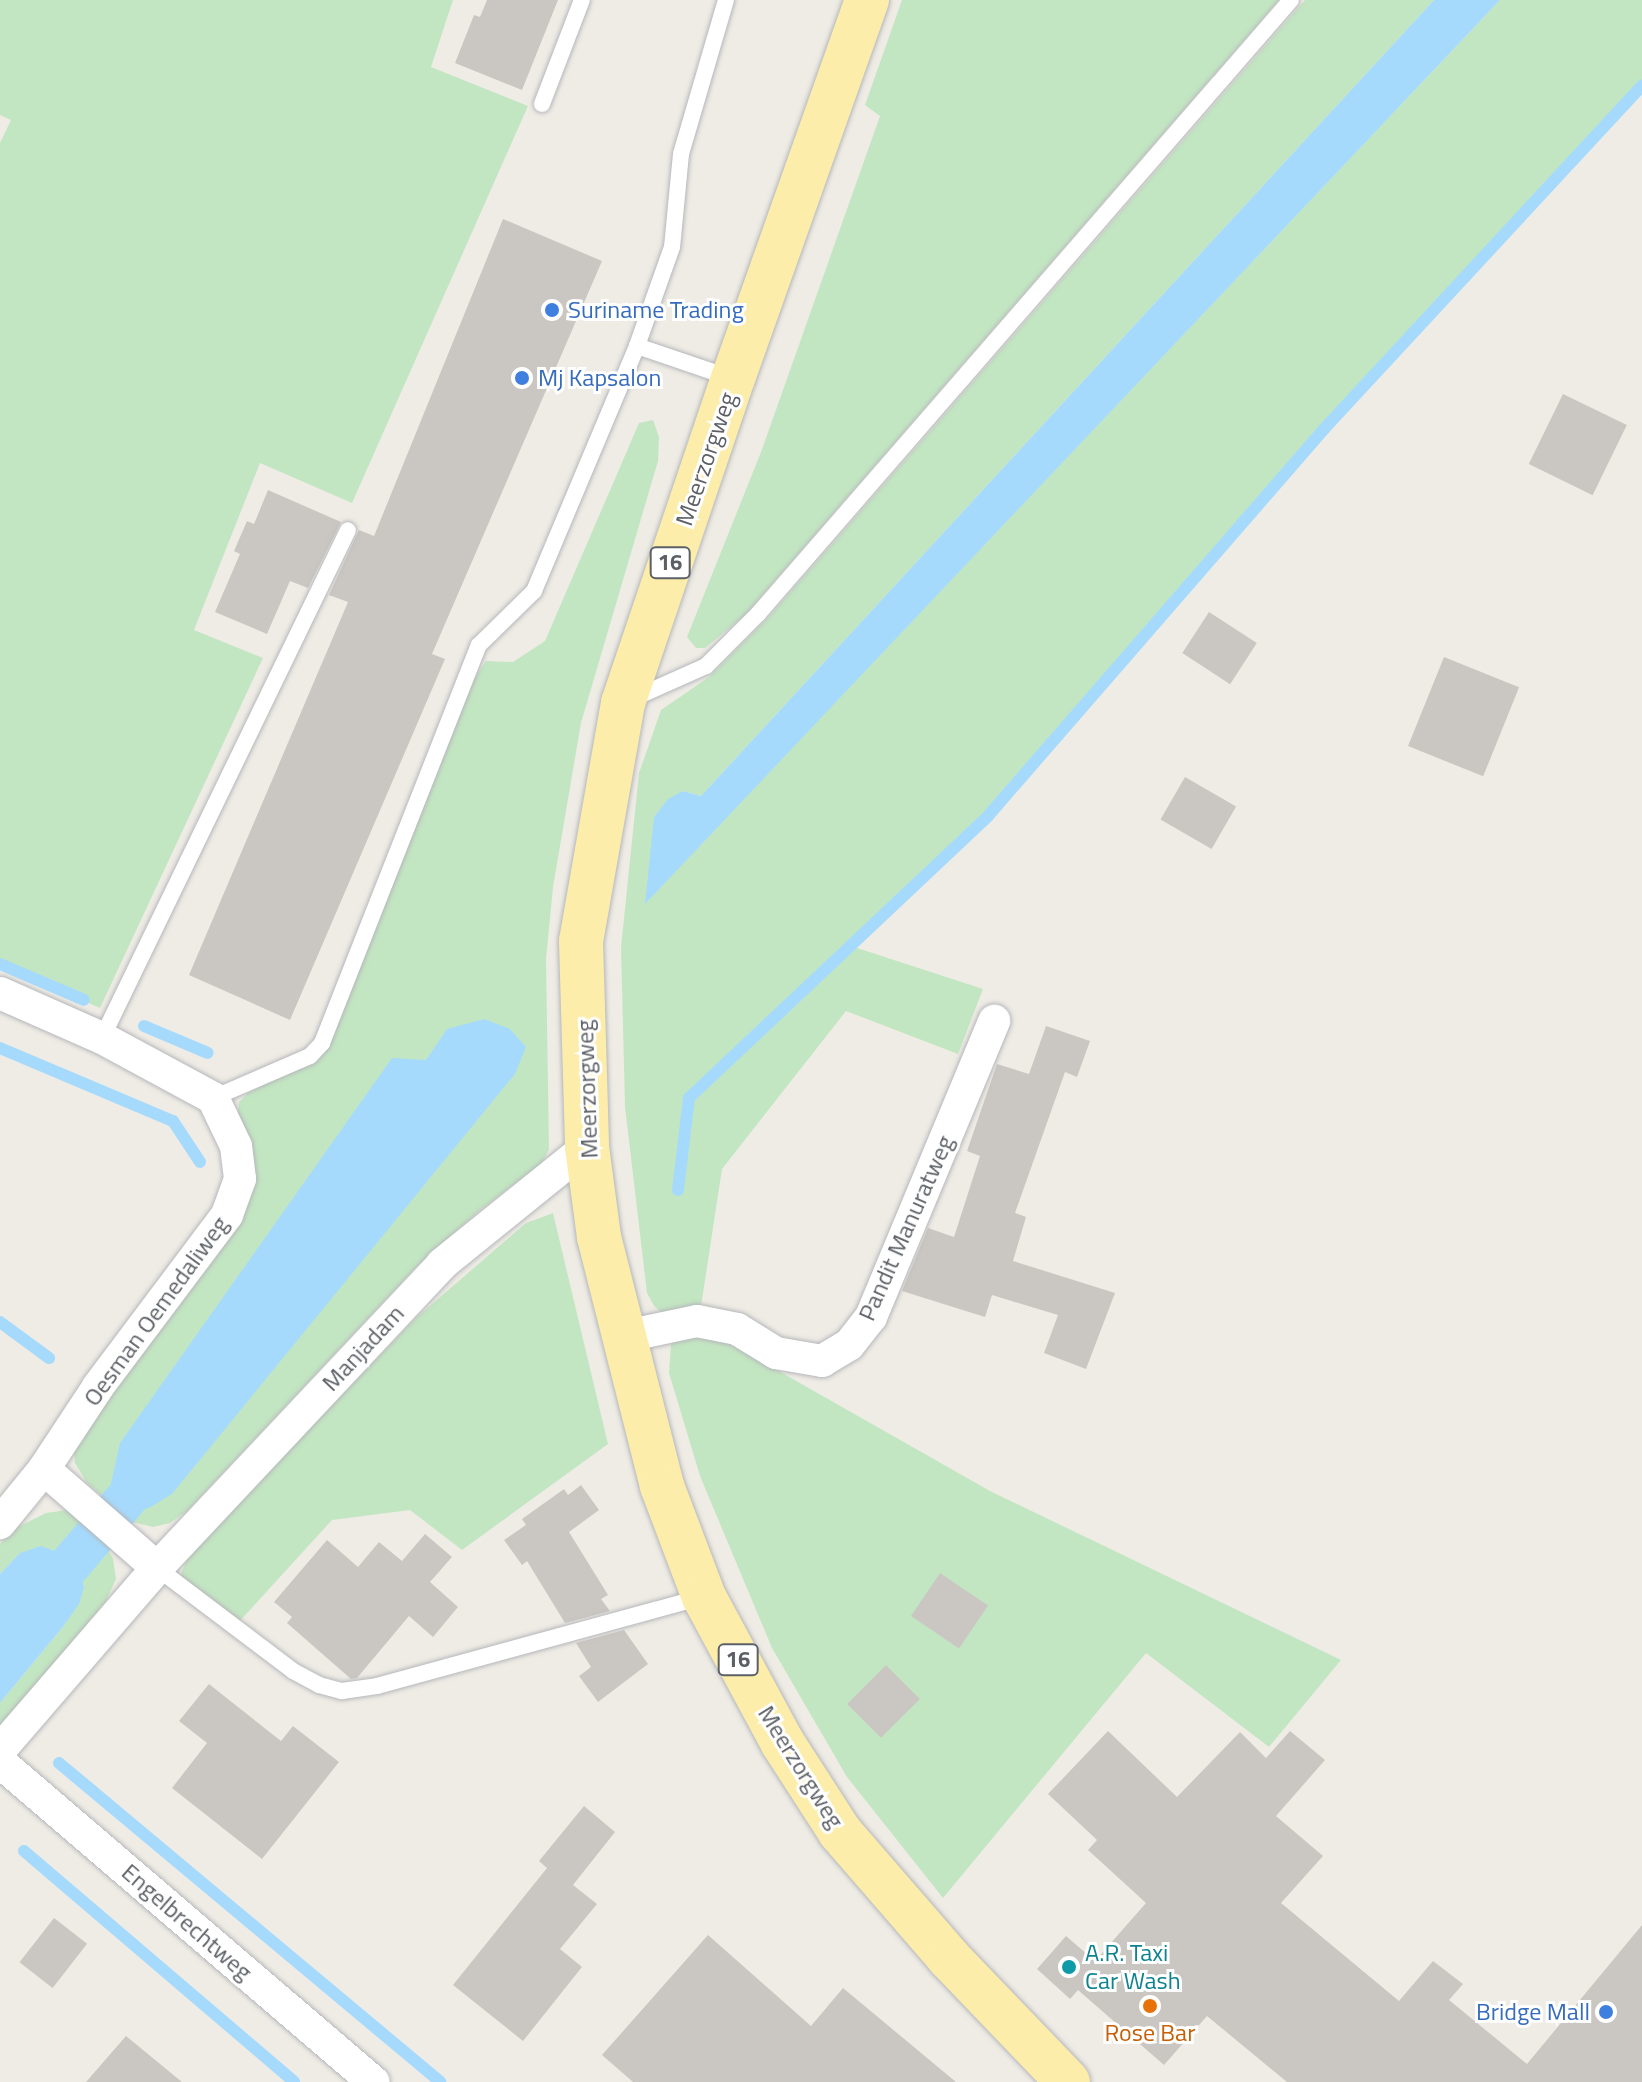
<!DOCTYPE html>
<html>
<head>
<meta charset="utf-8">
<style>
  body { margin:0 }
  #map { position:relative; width:1642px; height:2082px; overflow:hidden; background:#efece5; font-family:"Titillium Web",sans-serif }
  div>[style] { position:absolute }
  .green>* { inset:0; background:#c3e6c2 }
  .water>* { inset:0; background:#a6dafd }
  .stream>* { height:12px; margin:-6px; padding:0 6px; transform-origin:6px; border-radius:6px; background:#a6dafd }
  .canal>* { height:42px; margin:-21px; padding:0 21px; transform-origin:21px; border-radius:21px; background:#a6dafd }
  .building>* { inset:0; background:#cac7c2; transform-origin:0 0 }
  .roads { filter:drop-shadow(0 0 2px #b5b7bb) drop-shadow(0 0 2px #b5b7bb) }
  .service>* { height:16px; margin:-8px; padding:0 8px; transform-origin:8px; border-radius:8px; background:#fff }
  .minor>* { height:32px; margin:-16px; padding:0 16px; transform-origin:16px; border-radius:16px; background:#fff }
  .primary>* { height:44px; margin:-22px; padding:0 22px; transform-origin:22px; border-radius:22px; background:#fdedab }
  .dots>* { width:22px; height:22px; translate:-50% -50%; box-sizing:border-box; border:4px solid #fff; border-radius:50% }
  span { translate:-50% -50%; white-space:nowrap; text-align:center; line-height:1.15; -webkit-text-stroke:6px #fff; paint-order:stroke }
  .shield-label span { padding:2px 6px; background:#fff; border:2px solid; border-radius:6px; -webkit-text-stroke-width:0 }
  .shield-label { font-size:22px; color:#5c6065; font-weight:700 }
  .shop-label { font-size:24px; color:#366cbe }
  .left { translate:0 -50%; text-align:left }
  .right { translate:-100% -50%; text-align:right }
  .street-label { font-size:24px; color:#5c6065 }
  .culture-label { font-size:24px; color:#0d838f }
  .food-label { font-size:24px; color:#c56008 }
</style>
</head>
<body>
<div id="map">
  <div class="green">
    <div style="clip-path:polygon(0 0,453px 0,431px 67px,528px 106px,352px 503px,260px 463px,194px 630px,263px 658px,100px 1008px,0 964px,0 143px,11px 120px,0 115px)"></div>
    <div style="clip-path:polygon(902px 0,1279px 0,745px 615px,705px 648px,696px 648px,687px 637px,761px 452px,880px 116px,865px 105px)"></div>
    <div style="clip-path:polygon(1305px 0,1434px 0,701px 796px,683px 791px,645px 903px,1500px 0,1642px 0,1642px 85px,1324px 429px,988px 816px,851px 946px,983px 989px,958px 1054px,846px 1011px,722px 1169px,700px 1313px,664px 1315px,654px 1306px,647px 1293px,625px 1107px,621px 947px,639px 773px,661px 710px,709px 677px,767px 619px)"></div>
    <div style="clip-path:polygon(653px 420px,659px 437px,658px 461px,581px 723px,553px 887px,546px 959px,549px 1149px,542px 1163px,480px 1210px,418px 1265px,187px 1511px,170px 1523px,153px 1527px,132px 1522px,87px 1483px,75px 1463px,73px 1443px,250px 1152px,238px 1113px,239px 1102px,248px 1093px,325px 1053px,466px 691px,486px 661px,513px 662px,545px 641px,639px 423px)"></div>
    <div style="clip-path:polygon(553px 1213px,608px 1444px,462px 1550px,410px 1510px,332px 1520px,238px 1623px,179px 1580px,189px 1553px,417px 1317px,526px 1223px)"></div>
    <div style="clip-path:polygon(680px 1336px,726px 1341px,990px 1491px,1341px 1660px,1269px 1747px,1146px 1653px,943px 1898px,847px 1777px,772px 1648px,700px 1476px,669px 1373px,671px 1344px)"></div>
    <div style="clip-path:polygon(67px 1510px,102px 1541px,113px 1558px,116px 1579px,106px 1601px,0 1728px,0 1703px,62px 1628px,20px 1553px,0 1574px,0 1544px,14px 1529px,46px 1513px)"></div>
  </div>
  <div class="water">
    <div style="clip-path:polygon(1434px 0,1500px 0,645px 904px,654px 817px,668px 799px,683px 791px,701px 796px)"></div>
    <div style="clip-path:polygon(484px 1019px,510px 1029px,526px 1047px,515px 1074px,172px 1494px,149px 1508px,132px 1511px,109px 1492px,120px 1443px,392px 1058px,426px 1060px,447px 1029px)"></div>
    <div style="clip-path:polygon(41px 1546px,57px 1552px,80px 1575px,84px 1587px,79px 1604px,62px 1628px,0 1703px,0 1574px,20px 1553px)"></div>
  </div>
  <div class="stream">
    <div style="left:0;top:964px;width:91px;rotate:23.2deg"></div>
    <div style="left:144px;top:1026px;width:69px;rotate:22.9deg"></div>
    <div style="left:0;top:1048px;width:188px;rotate:22.9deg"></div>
    <div style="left:173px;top:1121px;width:49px;rotate:56.6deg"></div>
    <div style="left:678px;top:1190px;width:93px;rotate:-83.2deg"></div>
    <div style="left:689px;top:1098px;width:411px;rotate:-43.3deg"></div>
    <div style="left:988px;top:816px;width:513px;rotate:-49.03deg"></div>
    <div style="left:1324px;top:429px;width:468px;rotate:-47.2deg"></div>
    <div style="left:0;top:1322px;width:61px;rotate:36.3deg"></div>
    <div style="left:59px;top:1763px;width:497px;rotate:39.9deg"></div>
    <div style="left:24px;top:1851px;width:355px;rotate:40.5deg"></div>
  </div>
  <div class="canal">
    <div style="left:0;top:1647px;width:247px;rotate:-49.6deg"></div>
  </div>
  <div class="building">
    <div style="clip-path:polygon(487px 0,558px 0,522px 90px,455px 63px,474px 15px,480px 17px)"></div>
    <div style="clip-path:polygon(503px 219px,602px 261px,432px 654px,445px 659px,290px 1020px,189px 975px,348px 602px,329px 595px,359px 530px,374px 536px)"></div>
    <div style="left:1563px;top:394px;width:71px;height:78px;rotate:26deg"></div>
    <div style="clip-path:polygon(268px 490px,341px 522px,308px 588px,290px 581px,267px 634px,215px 612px,240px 554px,234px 551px,247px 521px,254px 524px)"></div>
    <div style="left:1209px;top:612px;width:57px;height:49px;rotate:33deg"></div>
    <div style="left:1444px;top:657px;width:81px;height:96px;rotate:22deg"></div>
    <div style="left:1185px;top:777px;width:59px;height:49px;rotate:30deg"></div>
    <div style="clip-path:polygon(1046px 1026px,1090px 1041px,1077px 1077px,1065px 1072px,1015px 1213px,1026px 1217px,1013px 1261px,1115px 1293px,1086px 1369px,1044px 1353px,1058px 1315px,992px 1295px,985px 1317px,902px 1291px,928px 1228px,954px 1237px,980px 1156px,967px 1151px,997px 1064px,1029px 1074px)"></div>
    <div style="clip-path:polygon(581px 1485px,599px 1510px,569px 1532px,608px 1595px,601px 1599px,610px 1611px,565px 1623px,527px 1561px,522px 1565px,504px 1540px,526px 1525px,522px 1519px,564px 1489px,568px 1495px)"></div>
    <div style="clip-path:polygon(425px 1534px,452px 1557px,430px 1582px,458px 1607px,433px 1637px,409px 1616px,357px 1678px,351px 1679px,287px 1623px,292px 1617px,274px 1602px,327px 1540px,358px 1567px,379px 1542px,402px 1561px)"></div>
    <div style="left:940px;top:1573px;width:58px;height:52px;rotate:34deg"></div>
    <div style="clip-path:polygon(624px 1630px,648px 1664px,598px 1702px,579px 1676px,591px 1667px,576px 1643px)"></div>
    <div style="left:886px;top:1665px;width:48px;height:55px;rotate:45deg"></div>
    <div style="clip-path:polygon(209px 1684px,281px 1741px,293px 1726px,339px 1762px,262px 1859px,172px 1788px,207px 1743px,179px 1721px)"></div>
    <div style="clip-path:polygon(1108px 1731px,1177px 1797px,1240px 1732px,1266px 1758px,1290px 1731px,1325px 1760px,1276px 1816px,1323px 1856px,1281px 1903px,1399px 2001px,1433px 1961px,1463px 1984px,1449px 2000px,1527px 2064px,1642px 1925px,1642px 2082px,1287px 2082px,1207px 2016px,1164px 2065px,1078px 1990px,1070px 1999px,1037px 1969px,1066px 1936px,1095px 1961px,1146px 1903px,1088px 1850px,1097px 1840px,1048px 1794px)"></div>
    <div style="clip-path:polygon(584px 1806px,615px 1832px,573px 1885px,597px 1904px,560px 1949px,582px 1967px,523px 2041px,453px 1985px,547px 1868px,539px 1861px)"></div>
    <div style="left:54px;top:1918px;width:42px;height:56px;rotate:38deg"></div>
    <div style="clip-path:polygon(708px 1935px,811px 2026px,843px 1988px,956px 2082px,633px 2082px,602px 2055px)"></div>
    <div style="clip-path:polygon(126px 2036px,182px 2082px,86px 2082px)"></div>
  </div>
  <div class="roads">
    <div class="service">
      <div style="left:726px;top:0;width:160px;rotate:106.3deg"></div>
      <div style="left:681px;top:154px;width:93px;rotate:95.5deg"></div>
      <div style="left:672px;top:247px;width:105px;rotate:109.5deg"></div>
      <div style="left:637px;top:346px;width:99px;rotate:18.8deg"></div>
      <div style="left:542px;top:104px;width:111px;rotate:-69deg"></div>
      <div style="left:632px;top:699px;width:81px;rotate:-24deg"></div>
      <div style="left:706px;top:666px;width:74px;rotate:-45deg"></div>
      <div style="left:758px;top:614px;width:813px;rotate:-49.04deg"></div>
      <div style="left:102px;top:1038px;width:564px;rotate:-64.16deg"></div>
      <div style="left:213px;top:1098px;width:106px;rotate:-23.4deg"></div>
      <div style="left:310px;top:1056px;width:18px;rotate:-47deg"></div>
      <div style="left:322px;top:1043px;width:428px;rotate:-68.5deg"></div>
      <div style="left:479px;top:645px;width:77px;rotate:-44.5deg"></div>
      <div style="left:534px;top:591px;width:266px;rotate:-67.2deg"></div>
      <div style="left:157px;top:1568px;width:171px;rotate:37.1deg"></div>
      <div style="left:293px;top:1671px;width:30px;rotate:28deg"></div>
      <div style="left:319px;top:1685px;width:24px;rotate:15deg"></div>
      <div style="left:342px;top:1691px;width:35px;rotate:-8deg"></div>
      <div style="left:377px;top:1686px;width:337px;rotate:-15.3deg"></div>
    </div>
    <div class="minor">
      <div style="left:0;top:993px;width:111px;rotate:23.8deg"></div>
      <div style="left:102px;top:1038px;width:126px;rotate:28.4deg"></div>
      <div style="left:213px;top:1098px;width:53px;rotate:64.4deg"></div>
      <div style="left:236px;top:1146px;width:33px;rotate:83deg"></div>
      <div style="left:240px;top:1179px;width:38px;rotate:110deg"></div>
      <div style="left:227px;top:1215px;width:215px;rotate:126.9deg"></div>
      <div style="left:98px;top:1387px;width:98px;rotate:123.4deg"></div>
      <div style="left:44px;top:1469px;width:70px;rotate:129.2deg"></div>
      <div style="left:626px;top:1336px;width:73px;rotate:-11.9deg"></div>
      <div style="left:697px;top:1321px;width:41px;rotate:11.3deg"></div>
      <div style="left:737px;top:1329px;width:46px;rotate:31.6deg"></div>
      <div style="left:776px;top:1353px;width:47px;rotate:9.9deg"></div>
      <div style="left:822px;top:1361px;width:31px;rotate:-31deg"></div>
      <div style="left:849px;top:1345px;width:36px;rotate:-52deg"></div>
      <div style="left:871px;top:1317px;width:321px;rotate:-67.4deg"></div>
      <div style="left:44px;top:1469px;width:150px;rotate:41.2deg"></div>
      <div style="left:0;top:1750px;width:240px;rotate:-49.2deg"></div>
      <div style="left:157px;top:1568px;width:417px;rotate:-46.8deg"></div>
      <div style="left:442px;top:1264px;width:186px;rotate:-38.9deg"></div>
      <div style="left:0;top:1762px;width:492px;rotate:40.6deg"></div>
    </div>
    <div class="primary">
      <div style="left:867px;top:0;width:401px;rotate:109.5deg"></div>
      <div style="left:733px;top:378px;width:343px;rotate:108.7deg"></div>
      <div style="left:623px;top:703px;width:242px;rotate:100deg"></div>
      <div style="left:581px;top:941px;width:206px;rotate:88.3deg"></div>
      <div style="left:587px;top:1147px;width:91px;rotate:82.4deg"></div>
      <div style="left:599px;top:1237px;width:257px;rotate:75.8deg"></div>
      <div style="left:662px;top:1486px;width:119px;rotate:69.3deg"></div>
      <div style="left:704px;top:1597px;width:165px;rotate:61.7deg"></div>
      <div style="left:782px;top:1742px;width:107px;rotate:57.2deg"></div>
      <div style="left:840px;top:1832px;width:167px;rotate:49.1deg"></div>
      <div style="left:949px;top:1958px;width:172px;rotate:46.2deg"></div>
    </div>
  </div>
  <div class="dots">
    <div style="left:552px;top:310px;background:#3f7fe0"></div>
    <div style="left:522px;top:378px;background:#3f7fe0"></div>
    <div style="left:1069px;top:1967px;background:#0f9aa8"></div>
    <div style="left:1150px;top:2006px;background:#e8710a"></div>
    <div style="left:1606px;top:2012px;background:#3f7fe0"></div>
  </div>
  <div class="shield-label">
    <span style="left:670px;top:563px">16</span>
    <span style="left:738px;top:1660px">16</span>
  </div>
  <div class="shop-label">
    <span class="left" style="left:568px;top:310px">Suriname Trading</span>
    <span class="left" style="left:538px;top:378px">Mj Kapsalon</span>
    <span class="right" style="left:1590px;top:2012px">Bridge Mall</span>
  </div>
  <div class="street-label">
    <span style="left:706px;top:459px;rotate:-71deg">Meerzorgweg</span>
    <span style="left:587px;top:1089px;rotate:-92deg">Meerzorgweg</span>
    <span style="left:906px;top:1228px;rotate:-66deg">Pandit Manuratweg</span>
    <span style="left:156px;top:1311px;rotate:-54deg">Oesman Oemedaliweg</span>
    <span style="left:363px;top:1348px;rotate:-47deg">Manjadam</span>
    <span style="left:801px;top:1767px;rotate:58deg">Meerzorgweg</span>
    <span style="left:187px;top:1922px;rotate:41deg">Engelbrechtweg</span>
  </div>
  <div class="culture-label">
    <span class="left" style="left:1085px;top:1967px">A.R. Taxi<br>Car Wash</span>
  </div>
  <div class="food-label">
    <span style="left:1150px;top:2033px">Rose Bar</span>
  </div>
</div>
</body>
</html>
